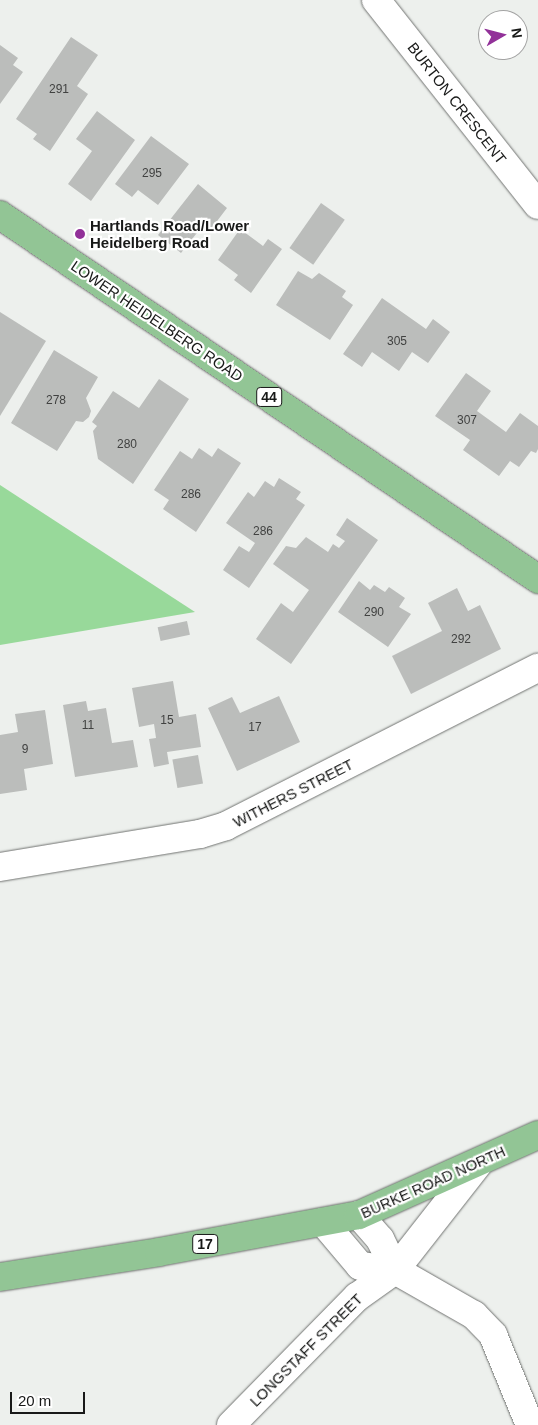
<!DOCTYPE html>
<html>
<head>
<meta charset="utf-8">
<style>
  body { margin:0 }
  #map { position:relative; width:538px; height:1425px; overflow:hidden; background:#edf0ed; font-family:Helvetica,sans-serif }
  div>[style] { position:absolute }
  .green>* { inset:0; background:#98d99a }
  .building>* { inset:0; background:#bbbdbb; transform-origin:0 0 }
  .roads { filter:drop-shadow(0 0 1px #717371) drop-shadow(0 0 1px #717371) }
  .minor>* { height:28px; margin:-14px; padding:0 14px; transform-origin:14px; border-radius:14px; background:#fff }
  .major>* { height:28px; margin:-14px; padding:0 14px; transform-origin:14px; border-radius:14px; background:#92c595 }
  .dots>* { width:14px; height:14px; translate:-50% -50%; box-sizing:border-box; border:2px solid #fff; border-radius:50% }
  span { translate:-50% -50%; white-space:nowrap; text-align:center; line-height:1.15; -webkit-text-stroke:4.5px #fff; paint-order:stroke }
  .number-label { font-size:12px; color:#414241 }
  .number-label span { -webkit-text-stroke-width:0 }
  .shield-label span { padding:1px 4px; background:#fff; border:1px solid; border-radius:4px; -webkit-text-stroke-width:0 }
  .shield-label { font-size:14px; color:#181918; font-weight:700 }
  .street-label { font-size:15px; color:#181918 }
  .poi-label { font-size:15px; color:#181918; font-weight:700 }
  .left { translate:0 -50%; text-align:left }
  .north { position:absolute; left:478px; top:10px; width:50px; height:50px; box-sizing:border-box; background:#fff; border:1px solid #a3a3a3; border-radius:50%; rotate:82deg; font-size:14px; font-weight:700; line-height:20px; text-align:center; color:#181918 }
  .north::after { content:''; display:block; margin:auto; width:18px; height:22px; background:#923199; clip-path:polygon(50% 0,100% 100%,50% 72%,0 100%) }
  .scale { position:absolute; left:10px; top:1392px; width:75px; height:22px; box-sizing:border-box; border:2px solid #181918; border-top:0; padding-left:6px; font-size:15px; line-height:18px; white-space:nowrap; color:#181918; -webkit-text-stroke:4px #fff; paint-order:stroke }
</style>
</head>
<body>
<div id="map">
  <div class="green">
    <div style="clip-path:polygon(0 485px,195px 612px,0 645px)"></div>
  </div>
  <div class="building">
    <div style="clip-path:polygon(71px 37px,98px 55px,77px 86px,88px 94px,50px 151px,33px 139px,37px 134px,16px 119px)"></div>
    <div style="clip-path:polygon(0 45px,18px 58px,13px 65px,23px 72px,0 104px)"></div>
    <div style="clip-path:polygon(97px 111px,135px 140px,91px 201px,68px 184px,92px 151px,76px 139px)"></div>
    <div style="clip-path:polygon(151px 136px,189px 164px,158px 205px,138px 190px,132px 197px,115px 184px)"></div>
    <div style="clip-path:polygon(198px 184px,227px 208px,211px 229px,204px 224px,181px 253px,158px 235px)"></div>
    <div style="left:321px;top:203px;width:29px;height:55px;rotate:35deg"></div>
    <div style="clip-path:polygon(240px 229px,263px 246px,268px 239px,282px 249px,251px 293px,234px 280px,238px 275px,218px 260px)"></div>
    <div style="clip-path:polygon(298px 271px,312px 279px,319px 273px,346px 291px,342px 297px,353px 305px,330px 340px,276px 305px)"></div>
    <div style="clip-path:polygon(382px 298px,426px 329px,433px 319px,450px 332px,428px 363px,412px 352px,399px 371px,372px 352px,362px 367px,343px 354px)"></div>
    <div style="clip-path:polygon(0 312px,46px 341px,0 416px)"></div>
    <div style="clip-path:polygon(54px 350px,98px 377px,86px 398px,91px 411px,89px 417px,83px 422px,76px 421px,57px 451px,11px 423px)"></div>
    <div style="clip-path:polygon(466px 373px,491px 391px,477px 411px,506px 432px,520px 413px,538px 426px,538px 449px,536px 453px,531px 451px,519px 467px,510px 461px,499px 476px,463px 450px,470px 440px,435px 416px)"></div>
    <div style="clip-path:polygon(159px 379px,189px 399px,133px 484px,98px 459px,93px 431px,97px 426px,92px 422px,113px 391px,139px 408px)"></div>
    <div style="clip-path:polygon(199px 448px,212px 457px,218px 448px,241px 463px,196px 532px,163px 509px,169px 500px,154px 490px,180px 451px,192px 459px)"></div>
    <div style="clip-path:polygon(279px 478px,301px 492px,296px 499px,305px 505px,249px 588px,223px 570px,239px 546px,249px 552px,255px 543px,226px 523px,248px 492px,254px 497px,265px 481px,274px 487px)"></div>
    <div style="clip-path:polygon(347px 518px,378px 540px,291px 664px,256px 639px,281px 603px,293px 612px,309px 590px,273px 564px,286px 546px,296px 548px,306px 537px,328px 552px,333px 544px,339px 548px,345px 541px,336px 535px)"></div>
    <div style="clip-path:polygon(359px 581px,370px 590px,374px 585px,385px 592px,389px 587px,405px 598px,399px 607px,411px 614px,388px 647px,338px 612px)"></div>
    <div style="clip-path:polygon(457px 588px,468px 611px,480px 605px,501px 649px,411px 694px,392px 656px,442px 631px,428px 603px)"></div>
    <div style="left:187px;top:621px;width:14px;height:30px;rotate:78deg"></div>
    <div style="clip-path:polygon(173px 681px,179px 717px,196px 714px,201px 747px,167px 752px,169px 764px,154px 767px,149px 739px,156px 738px,154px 724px,139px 727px,132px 688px)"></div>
    <div style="clip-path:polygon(279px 696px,300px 742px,237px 771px,208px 708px,232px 697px,240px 713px)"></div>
    <div style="clip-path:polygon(86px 701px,88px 711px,106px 708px,112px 743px,133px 740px,138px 767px,75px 777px,63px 705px)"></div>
    <div style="clip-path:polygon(45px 710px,53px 764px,24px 769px,27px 790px,0 794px,0 735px,18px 732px,15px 714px)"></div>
    <div style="left:198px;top:755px;width:29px;height:26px;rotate:80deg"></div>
  </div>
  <div class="roads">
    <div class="minor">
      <div style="left:376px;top:0;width:261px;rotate:51.7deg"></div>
      <div style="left:0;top:867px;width:203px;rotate:-9.4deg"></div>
      <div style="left:200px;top:834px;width:27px;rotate:-17deg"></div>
      <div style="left:226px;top:826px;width:350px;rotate:-26.9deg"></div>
      <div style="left:359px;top:1215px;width:32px;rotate:49deg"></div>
      <div style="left:380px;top:1239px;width:34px;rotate:64deg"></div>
      <div style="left:323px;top:1222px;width:57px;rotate:49.9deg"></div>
      <div style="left:360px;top:1266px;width:35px;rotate:7deg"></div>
      <div style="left:395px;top:1270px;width:91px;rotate:29.7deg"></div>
      <div style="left:474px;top:1315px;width:28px;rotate:46deg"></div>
      <div style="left:493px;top:1335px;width:97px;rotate:67.7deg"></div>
      <div style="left:231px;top:1425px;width:180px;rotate:-45.5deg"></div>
      <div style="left:357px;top:1297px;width:47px;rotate:-35.4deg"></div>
      <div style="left:395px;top:1270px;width:136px;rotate:-51.9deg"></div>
    </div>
    <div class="major">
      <div style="left:0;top:215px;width:650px;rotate:34.08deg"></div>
      <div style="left:0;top:1277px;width:161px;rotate:-8.9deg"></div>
      <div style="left:159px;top:1252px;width:203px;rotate:-10.5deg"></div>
      <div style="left:359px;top:1215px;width:196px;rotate:-24.1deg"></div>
    </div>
  </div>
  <div class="dots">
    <div style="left:80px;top:234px;background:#923199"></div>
  </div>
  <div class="number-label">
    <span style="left:59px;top:90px">291</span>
    <span style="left:152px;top:174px">295</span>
    <span style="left:397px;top:342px">305</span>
    <span style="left:56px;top:401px">278</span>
    <span style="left:467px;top:421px">307</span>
    <span style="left:127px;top:445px">280</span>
    <span style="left:191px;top:495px">286</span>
    <span style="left:263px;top:532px">286</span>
    <span style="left:374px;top:613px">290</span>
    <span style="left:461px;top:640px">292</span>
    <span style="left:167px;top:721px">15</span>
    <span style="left:88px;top:726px">11</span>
    <span style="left:255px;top:728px">17</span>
    <span style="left:25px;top:750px">9</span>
  </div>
  <div class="shield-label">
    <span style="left:269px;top:397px">44</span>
    <span style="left:205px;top:1244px">17</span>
  </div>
  <div class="street-label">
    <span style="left:457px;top:103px;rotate:52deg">BURTON CRESCENT</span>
    <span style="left:157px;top:321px;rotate:34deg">LOWER HEIDELBERG ROAD</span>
    <span style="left:293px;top:793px;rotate:-27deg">WITHERS STREET</span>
    <span style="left:433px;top:1182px;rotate:-24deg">BURKE ROAD NORTH</span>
    <span style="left:306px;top:1350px;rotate:-45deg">LONGSTAFF STREET</span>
  </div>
  <div class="poi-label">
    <span class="left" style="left:90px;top:234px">Hartlands Road/Lower<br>Heidelberg Road</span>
  </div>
  <div class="north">N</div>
  <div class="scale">20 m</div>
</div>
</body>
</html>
